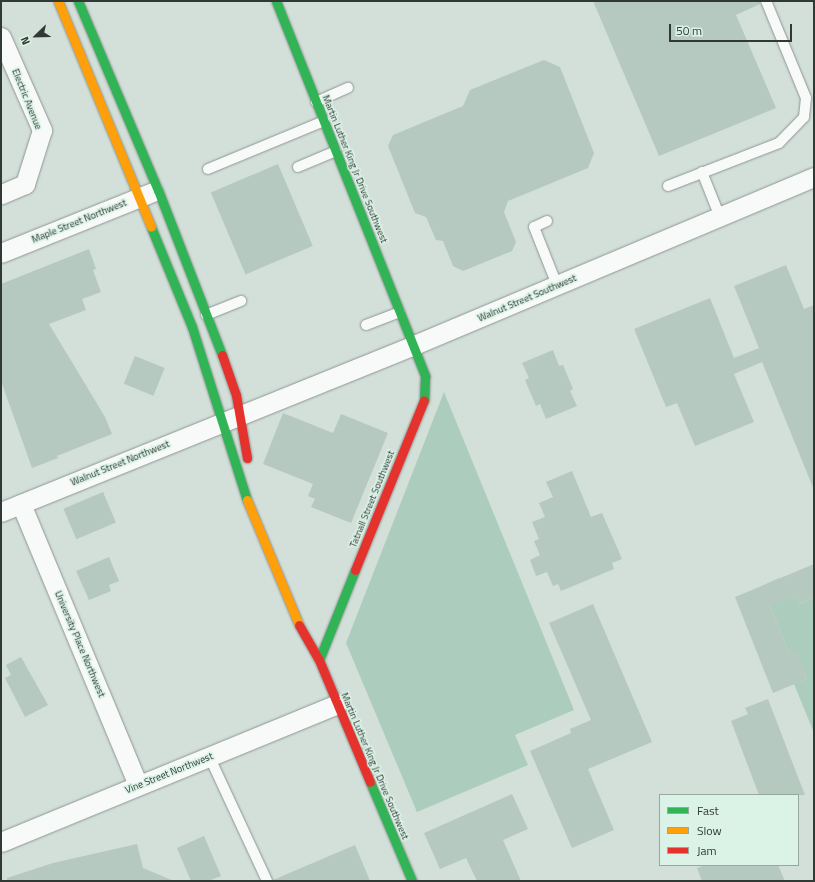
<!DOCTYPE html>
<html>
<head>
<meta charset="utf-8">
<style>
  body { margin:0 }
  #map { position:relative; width:815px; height:882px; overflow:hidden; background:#d3dfd9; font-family:"Titillium Web",sans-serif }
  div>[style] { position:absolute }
  .green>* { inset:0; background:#accdbd }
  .building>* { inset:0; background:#b6c9c0; transform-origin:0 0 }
  .roads { filter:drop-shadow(0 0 1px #8e9792) drop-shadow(0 0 1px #8e9792) }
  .lane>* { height:10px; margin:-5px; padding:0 5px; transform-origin:5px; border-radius:5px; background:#f8faf9 }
  .street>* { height:19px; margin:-9.5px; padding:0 9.5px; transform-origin:9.5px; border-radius:9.5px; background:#f8faf9 }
  .fast>* { height:9px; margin:-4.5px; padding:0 4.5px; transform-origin:4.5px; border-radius:4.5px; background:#30b455 }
  .slow>* { height:9px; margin:-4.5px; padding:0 4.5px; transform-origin:4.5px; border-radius:4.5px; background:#ff9f0a }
  .jam>* { height:9px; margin:-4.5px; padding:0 4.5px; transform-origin:4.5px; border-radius:4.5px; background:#e5322d }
  span { translate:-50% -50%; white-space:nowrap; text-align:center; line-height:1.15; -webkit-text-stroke:3px #dbf2e6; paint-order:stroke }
  .street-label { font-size:10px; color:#303934 }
  .frame { position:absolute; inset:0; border:2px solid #303934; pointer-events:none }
  .legend { position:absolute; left:659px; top:794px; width:140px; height:72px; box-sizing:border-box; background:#dbf2e6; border:1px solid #97a89f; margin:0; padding:5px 7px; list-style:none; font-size:12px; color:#303934 }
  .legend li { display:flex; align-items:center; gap:8px; height:20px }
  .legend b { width:20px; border:1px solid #97a89f }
  .north { position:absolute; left:16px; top:16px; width:40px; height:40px; -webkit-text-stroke:3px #dbf2e6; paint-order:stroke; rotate:247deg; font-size:11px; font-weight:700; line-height:16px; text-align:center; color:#303934 }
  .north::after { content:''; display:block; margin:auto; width:14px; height:18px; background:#303934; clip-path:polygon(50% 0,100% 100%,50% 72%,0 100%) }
  .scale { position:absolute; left:669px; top:24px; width:123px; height:18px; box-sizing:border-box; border:2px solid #303934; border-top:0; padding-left:5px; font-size:12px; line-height:14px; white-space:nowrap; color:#303934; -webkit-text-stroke:3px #dbf2e6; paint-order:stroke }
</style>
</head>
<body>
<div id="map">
  <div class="green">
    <div style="clip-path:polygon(444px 392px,574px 710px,515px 735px,528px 765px,417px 812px,346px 643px)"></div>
    <div style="clip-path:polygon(779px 578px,787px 599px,795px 596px,799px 604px,814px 598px,814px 733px,794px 684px,807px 679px,796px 651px,789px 653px,762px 586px)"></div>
  </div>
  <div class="building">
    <div style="clip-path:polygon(593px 1px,760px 1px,760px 4px,736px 15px,776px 108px,659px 156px)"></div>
    <div style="clip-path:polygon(544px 60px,560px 67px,594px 153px,588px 168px,508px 201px,504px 212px,516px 242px,512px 251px,463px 271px,453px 266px,443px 241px,436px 240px,426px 217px,415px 213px,388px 146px,393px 135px,463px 106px,470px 90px)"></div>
    <div style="left:278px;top:164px;width:89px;height:73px;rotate:67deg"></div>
    <div style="clip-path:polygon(89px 249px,96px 269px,93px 270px,101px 292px,82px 299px,86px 310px,49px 324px,105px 417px,112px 434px,57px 456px,58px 458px,32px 468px,1px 381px,1px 284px)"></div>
    <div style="clip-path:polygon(786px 265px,804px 309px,814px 305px,814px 490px,762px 362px,734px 374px,754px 422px,695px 446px,677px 403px,666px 407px,634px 329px,710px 298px,734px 358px,759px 348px,734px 286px)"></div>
    <div style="clip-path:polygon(553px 350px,559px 366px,563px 365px,573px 389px,570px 391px,577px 406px,546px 419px,540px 404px,536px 406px,525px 380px,529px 378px,522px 363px)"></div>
    <div style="left:135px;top:356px;width:32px;height:30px;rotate:22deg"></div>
    <div style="clip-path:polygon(283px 413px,333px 433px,341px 414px,388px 433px,351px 523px,311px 507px,315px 499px,308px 496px,313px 484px,263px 464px)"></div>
    <div style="clip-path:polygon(572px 471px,591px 517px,602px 513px,622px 559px,612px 563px,614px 569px,561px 591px,558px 584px,553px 586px,547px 572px,536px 576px,530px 560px,540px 555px,534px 541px,539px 539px,532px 522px,545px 517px,539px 503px,553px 497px,546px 482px)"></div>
    <div style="left:103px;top:492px;width:33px;height:43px;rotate:67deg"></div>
    <div style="clip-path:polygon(109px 557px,119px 581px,109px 585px,111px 591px,89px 600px,76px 571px)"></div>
    <div style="clip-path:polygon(814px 564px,814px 598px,798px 604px,795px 596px,770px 606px,789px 653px,796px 650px,807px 679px,773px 693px,735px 597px)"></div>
    <div style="clip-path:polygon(593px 604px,652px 742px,588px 769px,614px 830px,572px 848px,530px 751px,571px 733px,570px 729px,591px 720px,549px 623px)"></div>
    <div style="clip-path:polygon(21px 657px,48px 705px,25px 717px,5px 678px,11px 675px,6px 665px)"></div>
    <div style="clip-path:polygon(768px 699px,791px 759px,805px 795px,759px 795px,731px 721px,748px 714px,745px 708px)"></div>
    <div style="clip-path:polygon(512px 794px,528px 829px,503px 840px,521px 881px,477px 881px,466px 858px,440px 869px,424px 833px)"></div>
    <div style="clip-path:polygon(204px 836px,221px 876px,208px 881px,191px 881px,177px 848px)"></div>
    <div style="clip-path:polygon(137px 844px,143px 868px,174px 881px,7px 881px,7px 878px,53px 863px)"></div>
    <div style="clip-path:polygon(355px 845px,370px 881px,273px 881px,273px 880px)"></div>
    <div style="clip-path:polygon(705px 865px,778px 865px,785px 881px,702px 881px,697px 868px)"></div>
  </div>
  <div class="roads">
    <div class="lane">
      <div style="left:316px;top:102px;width:35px;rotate:-24deg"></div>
      <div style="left:298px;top:167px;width:41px;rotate:-22.8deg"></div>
      <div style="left:208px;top:169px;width:126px;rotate:-22.5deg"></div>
      <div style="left:702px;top:172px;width:48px;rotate:68.2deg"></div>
      <div style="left:668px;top:186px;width:119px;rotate:-21.2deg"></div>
      <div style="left:779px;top:143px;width:36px;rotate:-46deg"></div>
      <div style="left:804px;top:117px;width:19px;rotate:-84deg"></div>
      <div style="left:806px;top:98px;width:105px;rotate:-112.4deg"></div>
      <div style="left:547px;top:221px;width:14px;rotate:155deg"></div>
      <div style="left:534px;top:227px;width:62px;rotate:68.4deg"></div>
      <div style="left:206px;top:315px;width:38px;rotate:-22deg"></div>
      <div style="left:366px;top:325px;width:36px;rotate:-21deg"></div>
      <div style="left:209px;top:756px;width:138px;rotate:65.1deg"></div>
    </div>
    <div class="street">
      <div style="left:1px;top:37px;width:102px;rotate:66.2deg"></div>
      <div style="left:42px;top:130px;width:57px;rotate:107.5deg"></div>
      <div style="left:25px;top:184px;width:26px;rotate:157deg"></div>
      <div style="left:1px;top:253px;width:164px;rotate:-21.9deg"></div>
      <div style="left:21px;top:504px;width:304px;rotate:67.4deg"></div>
      <div style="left:1px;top:512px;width:445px;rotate:-22deg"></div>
      <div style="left:414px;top:345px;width:434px;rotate:-22.8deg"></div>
      <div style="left:1px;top:842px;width:363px;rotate:-22.3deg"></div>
    </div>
    <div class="fast">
      <div style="left:78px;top:1px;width:205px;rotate:67.1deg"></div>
      <div style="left:158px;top:190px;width:177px;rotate:68.8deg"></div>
      <div style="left:276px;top:1px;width:404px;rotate:68.3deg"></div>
      <div style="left:425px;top:376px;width:24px;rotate:92deg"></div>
      <div style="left:151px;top:227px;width:108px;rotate:67.7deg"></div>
      <div style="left:192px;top:327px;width:182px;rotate:72.4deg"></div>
      <div style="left:319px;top:660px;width:97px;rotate:-68.2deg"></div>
      <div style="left:370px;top:782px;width:108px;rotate:67deg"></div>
    </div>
    <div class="slow">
      <div style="left:58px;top:1px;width:244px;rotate:67.6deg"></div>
      <div style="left:247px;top:500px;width:135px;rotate:67.4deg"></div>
    </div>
    <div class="jam">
      <div style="left:222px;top:355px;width:42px;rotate:70.7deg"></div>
      <div style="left:236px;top:395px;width:64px;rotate:80.1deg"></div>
      <div style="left:355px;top:570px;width:183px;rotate:-67.9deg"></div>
      <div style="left:299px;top:625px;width:40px;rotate:60.3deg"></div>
      <div style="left:319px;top:660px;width:132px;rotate:67.3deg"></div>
    </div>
  </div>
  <div class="street-label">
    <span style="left:27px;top:99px;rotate:68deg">Electric Avenue</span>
    <span style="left:355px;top:169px;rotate:68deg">Martin Luther King Jr Drive Southwest</span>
    <span style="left:79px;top:221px;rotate:-22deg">Maple Street Northwest</span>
    <span style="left:527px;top:298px;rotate:-23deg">Walnut Street Southwest</span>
    <span style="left:120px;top:463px;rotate:-22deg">Walnut Street Northwest</span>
    <span style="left:372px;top:499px;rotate:-68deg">Tatnall Street Southwest</span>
    <span style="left:80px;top:644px;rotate:67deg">University Place Northwest</span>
    <span style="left:375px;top:766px;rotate:67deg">Martin Luther King Jr Drive Southwest</span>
    <span style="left:169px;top:773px;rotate:-22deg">Vine Street Northwest</span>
  </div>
  <div class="frame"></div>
  <ul class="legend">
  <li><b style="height:5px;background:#30b455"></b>Fast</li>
  <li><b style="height:5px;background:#ff9f0a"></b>Slow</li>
  <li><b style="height:5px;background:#e5322d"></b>Jam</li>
  </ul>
  <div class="north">N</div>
  <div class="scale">50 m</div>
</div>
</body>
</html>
